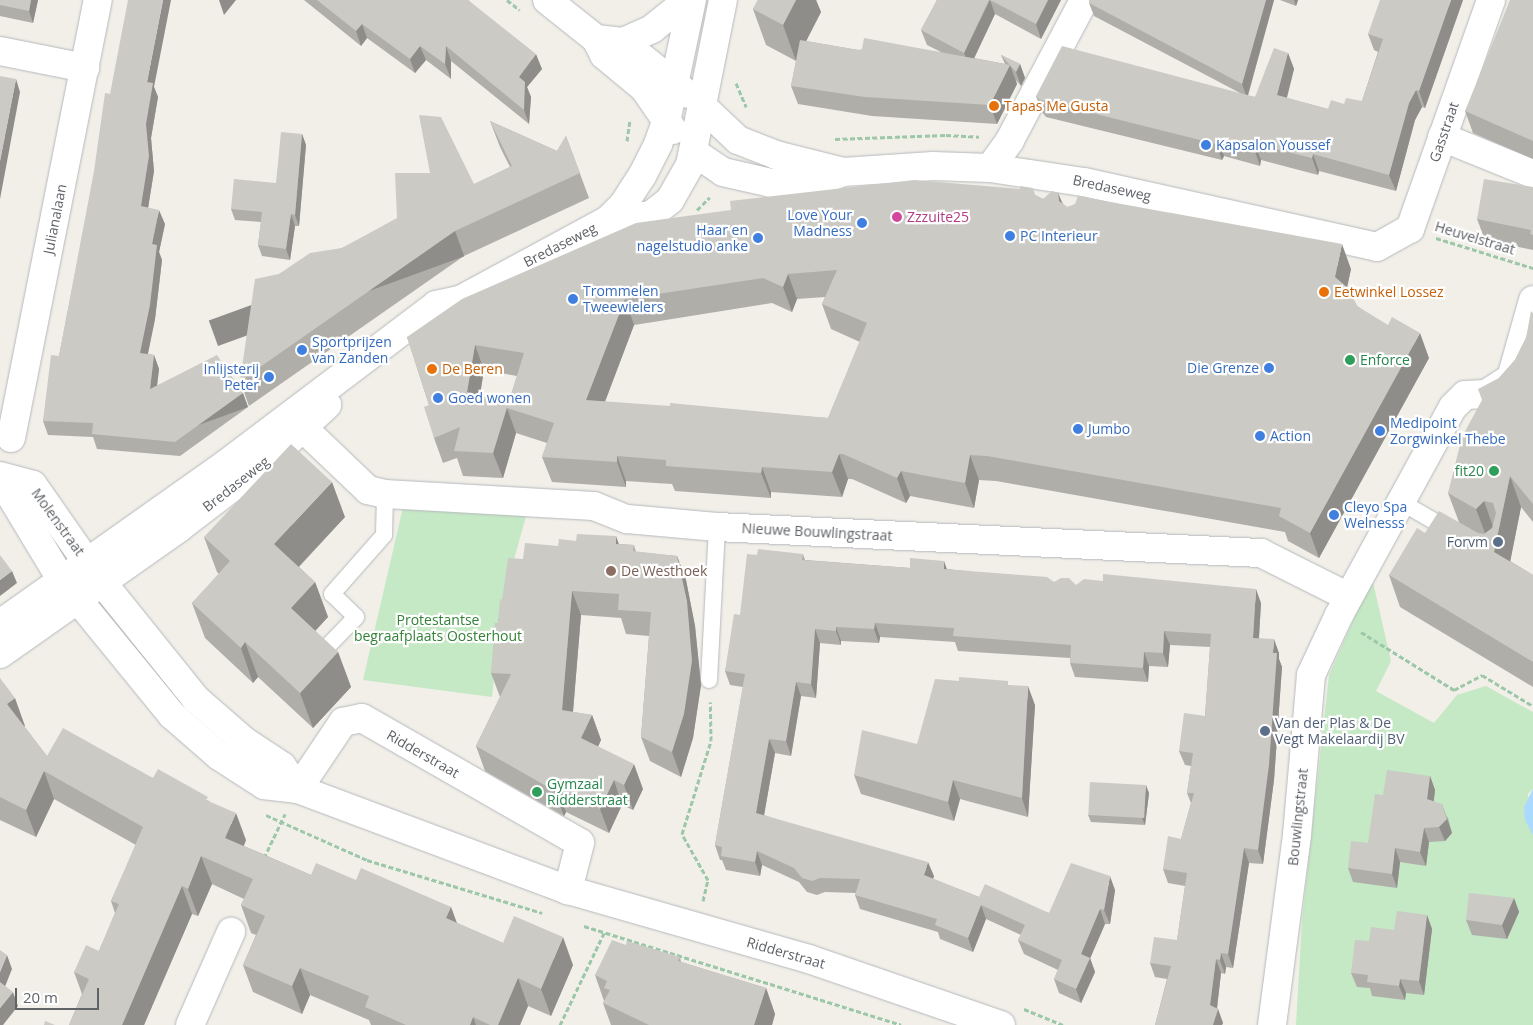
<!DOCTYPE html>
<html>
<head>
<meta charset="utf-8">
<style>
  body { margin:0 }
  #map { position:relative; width:1533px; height:1025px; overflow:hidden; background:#f1efe8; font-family:"Open Sans",sans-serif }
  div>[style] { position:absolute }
  .green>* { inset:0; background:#c5e8c5 }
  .water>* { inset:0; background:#aadaff }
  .path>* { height:3px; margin-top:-1.5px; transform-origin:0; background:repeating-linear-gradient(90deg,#9cc7a9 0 5px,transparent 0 7.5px) }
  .roads { filter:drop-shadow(0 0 1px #b5b8bc) drop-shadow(0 0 1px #b5b8bc) }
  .lane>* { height:16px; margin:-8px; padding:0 8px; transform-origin:8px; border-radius:8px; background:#fff }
  .street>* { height:28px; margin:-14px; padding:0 14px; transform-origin:14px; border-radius:14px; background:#fff }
  .secondary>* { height:28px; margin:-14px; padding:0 14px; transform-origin:14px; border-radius:14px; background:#fff }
  .wall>* { inset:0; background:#afaea9 }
  .shaded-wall>* { inset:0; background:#8f8d8a; transform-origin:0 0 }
  .building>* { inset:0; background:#cccac5; transform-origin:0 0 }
  .dots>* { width:14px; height:14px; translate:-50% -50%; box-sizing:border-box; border:2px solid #fff; border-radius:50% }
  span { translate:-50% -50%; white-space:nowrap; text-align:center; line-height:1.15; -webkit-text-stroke:4.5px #fff; paint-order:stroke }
  .food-label { font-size:14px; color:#c56008 }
  .left { translate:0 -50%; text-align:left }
  .street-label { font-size:14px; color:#5f6368 }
  .shop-label { font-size:14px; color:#366cbe }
  .right { translate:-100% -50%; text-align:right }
  .hotel-label { font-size:14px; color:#b23c85 }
  .leisure-label { font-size:14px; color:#27864d }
  .service-label { font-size:14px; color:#4e5e75 }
  .education-label { font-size:14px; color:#785e54 }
  .park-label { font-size:14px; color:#348238 }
  .scale { position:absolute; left:15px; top:988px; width:84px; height:22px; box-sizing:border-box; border:2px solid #5f6368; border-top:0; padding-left:6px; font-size:15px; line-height:18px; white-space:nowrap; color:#5f6368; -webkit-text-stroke:4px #fff; paint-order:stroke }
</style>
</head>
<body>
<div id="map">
  <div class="green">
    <div style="clip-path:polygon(404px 503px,526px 516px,502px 603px,492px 697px,363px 680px)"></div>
    <div style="clip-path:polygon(1372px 578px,1391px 661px,1376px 691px,1434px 723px,1457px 695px,1486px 686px,1533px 712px,1533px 789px,1528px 794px,1533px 835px,1533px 1025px,1296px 1025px,1302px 920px,1329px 675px)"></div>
  </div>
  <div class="water">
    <div style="clip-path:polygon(1533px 789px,1533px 835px,1525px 820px,1524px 807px)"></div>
  </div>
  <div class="path">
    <div style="left:507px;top:0;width:16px;rotate:38deg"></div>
    <div style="left:736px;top:83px;width:26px;rotate:67deg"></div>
    <div style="left:835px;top:139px;width:111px;rotate:-2.1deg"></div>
    <div style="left:946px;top:135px;width:33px;rotate:3deg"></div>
    <div style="left:627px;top:141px;width:21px;rotate:-82deg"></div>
    <div style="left:697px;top:210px;width:18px;rotate:-45deg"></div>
    <div style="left:1436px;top:238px;width:102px;rotate:17.2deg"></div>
    <div style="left:1361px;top:632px;width:110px;rotate:31.9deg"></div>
    <div style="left:1454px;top:690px;width:32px;rotate:-28deg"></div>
    <div style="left:1482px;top:675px;width:60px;rotate:31.3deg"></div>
    <div style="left:266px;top:815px;width:111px;rotate:24deg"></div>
    <div style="left:367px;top:860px;width:183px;rotate:16.8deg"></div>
    <div style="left:264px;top:858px;width:49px;rotate:-64.5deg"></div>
    <div style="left:703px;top:901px;width:22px;rotate:-77deg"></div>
    <div style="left:708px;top:880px;width:53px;rotate:-119.5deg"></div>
    <div style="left:682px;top:834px;width:97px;rotate:-72.7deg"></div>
    <div style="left:711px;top:741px;width:39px;rotate:-91deg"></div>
    <div style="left:584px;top:926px;width:332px;rotate:17.3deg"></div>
    <div style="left:1024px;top:1009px;width:42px;rotate:22.3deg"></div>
    <div style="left:560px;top:1025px;width:102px;rotate:-64.4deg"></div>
  </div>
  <div class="roads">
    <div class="lane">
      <div style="left:1401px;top:502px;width:58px;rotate:30.1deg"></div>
      <div style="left:326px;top:648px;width:43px;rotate:-45.9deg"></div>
      <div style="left:356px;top:617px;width:33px;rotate:-136deg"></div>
      <div style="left:332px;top:594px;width:79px;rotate:-48.6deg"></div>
      <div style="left:384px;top:535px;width:41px;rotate:-88.6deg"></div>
      <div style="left:709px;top:680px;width:153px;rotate:-87deg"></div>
    </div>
    <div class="street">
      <div style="left:0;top:51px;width:87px;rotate:11.3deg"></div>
      <div style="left:704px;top:108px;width:47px;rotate:43.3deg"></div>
      <div style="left:738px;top:140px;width:41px;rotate:21.5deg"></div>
      <div style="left:776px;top:155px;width:69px;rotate:14.2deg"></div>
      <div style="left:1442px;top:137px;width:98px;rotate:22.1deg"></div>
      <div style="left:695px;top:153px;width:34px;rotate:34deg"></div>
      <div style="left:723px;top:172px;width:49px;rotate:12.9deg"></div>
      <div style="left:771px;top:183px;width:41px;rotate:1.4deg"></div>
      <div style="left:812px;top:184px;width:33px;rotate:-21deg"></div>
      <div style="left:843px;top:172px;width:90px;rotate:-3.8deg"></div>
      <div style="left:933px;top:166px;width:57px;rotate:2deg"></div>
      <div style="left:990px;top:168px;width:95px;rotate:8.5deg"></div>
      <div style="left:1084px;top:182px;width:300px;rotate:12.5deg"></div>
      <div style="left:1377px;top:247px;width:38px;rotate:-29deg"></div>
      <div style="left:1410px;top:229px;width:243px;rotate:-70.5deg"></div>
      <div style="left:990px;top:168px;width:34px;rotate:-54deg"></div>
      <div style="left:1010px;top:140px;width:158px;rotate:-62.1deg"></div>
      <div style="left:303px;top:428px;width:90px;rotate:43.6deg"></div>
      <div style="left:368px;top:490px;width:17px;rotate:13deg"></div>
      <div style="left:385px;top:494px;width:209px;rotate:3.3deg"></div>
      <div style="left:594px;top:506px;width:35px;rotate:22deg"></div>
      <div style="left:627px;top:519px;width:90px;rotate:5.1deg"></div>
      <div style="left:717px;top:527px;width:545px;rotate:2.74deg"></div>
      <div style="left:1261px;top:553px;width:98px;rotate:26.6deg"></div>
      <div style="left:11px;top:438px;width:447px;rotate:-78.8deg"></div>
      <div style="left:0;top:476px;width:34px;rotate:15deg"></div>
      <div style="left:33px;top:485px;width:93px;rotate:55.1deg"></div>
      <div style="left:0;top:478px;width:118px;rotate:58.9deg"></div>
      <div style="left:298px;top:789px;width:81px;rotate:-56.1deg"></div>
      <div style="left:343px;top:722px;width:19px;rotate:-12deg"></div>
      <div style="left:362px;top:718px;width:251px;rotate:29.8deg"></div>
      <div style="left:580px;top:843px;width:49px;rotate:104.3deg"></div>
      <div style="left:190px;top:1025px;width:102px;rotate:-66.2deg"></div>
      <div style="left:1272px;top:1025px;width:192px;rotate:-82.5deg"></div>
      <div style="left:1297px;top:835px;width:161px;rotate:-85deg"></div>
      <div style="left:1311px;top:675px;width:66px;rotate:-65deg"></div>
      <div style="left:1339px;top:615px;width:237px;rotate:-61.3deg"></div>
      <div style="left:1453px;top:407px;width:17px;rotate:-45deg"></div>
      <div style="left:1465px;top:395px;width:21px;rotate:-3deg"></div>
      <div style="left:1486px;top:394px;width:30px;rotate:-33deg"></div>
      <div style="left:1511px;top:378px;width:81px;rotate:-74.2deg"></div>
    </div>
    <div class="secondary">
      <div style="left:547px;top:0;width:63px;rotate:38.5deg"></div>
      <div style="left:596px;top:39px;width:18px;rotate:63deg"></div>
      <div style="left:604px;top:55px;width:52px;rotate:39.5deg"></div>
      <div style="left:644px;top:88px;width:51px;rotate:55.4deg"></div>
      <div style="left:596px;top:39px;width:27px;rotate:6deg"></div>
      <div style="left:623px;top:42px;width:82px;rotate:39.1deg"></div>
      <div style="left:623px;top:42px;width:32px;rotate:-24deg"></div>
      <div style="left:652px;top:29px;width:46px;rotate:-38.9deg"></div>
      <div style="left:608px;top:220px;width:43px;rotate:-6.6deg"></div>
      <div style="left:651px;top:215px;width:24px;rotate:-38deg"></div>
      <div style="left:670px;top:200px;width:40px;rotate:-60.3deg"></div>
      <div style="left:690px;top:165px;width:168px;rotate:-78.7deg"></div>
      <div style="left:89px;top:566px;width:171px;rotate:51.2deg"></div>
      <div style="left:196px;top:699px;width:64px;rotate:41.2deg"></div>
      <div style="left:244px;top:741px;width:45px;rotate:33.3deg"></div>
      <div style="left:282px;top:766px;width:28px;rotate:55deg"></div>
      <div style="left:61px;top:579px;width:176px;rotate:50.8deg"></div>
      <div style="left:172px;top:715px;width:62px;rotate:41.1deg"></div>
      <div style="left:219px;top:756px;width:54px;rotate:32.8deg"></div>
      <div style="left:264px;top:785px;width:34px;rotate:7deg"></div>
      <div style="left:298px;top:789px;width:288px;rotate:20.5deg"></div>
      <div style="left:568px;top:890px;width:251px;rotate:16deg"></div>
      <div style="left:809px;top:959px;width:203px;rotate:19deg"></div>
      <div style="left:0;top:624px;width:277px;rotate:-35.3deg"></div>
      <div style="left:226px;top:464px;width:263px;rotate:-37.1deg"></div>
      <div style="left:436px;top:305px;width:25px;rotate:-12deg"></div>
      <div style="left:460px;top:300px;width:168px;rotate:-28.4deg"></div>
      <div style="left:608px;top:220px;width:21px;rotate:-45deg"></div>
      <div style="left:623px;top:205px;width:35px;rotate:-57deg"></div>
      <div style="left:642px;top:176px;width:36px;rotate:-63deg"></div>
      <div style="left:658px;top:144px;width:23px;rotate:-70deg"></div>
      <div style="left:666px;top:122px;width:125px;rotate:-78deg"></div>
      <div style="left:0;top:654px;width:219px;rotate:-35.1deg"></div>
      <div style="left:179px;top:528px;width:112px;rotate:-37.4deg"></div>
      <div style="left:268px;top:460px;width:81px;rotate:-43deg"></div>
    </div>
  </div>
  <div class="wall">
    <div style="clip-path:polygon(0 0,38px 0,33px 23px,0 16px)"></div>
    <div style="clip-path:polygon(304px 0,468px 0,542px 69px,527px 87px,531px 97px,529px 124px,451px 61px,451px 79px,426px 60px,415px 73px,367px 38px,361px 46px)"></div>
    <div style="clip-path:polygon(758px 0,816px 0,821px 12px,806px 41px,858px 50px,941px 52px,927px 45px,921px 30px,937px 0,1061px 0,1041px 39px,995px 14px,974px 58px,1005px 64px,1001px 55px,1020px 64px,1025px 78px,1021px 86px,1016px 80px,1017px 84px,997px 124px,872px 116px,798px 104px,791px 86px,796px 61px,766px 45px,753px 9px)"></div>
    <div style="clip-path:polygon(1274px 0,1248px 96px,1255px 97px,1288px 53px,1294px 69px,1287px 98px,1328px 109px,1344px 104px,1362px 101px,1378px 52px,1374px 50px,1368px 34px,1463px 0,1425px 108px,1422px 107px,1415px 120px,1396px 191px,1319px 171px,1318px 175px,1261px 160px,1260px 166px,1224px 156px,1222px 160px,1046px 117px,1042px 112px,1036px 96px,1240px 93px,1094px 16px,1089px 3px)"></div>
    <div style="clip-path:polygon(1280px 0,1298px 0,1296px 6px)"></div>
    <div style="clip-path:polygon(1533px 0,1533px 159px,1473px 133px,1465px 111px)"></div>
    <div style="clip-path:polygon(154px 87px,158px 97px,151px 138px,154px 171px,148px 208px,165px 224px,159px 252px,162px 260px,155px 319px,148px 354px,154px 355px,159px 369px,157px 385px,248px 407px,180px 456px,97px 449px,93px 437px,48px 435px,43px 421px,59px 356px,110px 94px)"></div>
    <div style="clip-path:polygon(490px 121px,557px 151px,566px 136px,589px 198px,464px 256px,249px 406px,240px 381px,279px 274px,342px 248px,510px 167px,500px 147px)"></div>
    <div style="clip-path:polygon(302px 134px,306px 145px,299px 226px,295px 226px,290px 260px,262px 256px,258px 245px,261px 222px,235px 220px,231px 209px,276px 183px)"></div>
    <div style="clip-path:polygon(1533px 187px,1533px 250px,1485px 240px,1477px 219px)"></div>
    <div style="clip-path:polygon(evenodd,1058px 193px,1063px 204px,1067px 207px,1351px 269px,1347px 287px,1357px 306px,1429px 358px,1319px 558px,1288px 541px,1285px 532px,996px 481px,979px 480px,974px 508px,910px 496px,906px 503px,852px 479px,848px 479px,842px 497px,771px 492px,771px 498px,675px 491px,672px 484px,626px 481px,626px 487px,552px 482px,542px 457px,547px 443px,516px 433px,503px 478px,463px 476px,457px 458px,443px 463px,434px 438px,429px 405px,407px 337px,1035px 195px,1043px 199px,1058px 193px,825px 297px,822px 304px,831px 329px,860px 342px,828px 418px,605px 402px,634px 325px,772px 303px,792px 312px,797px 299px,825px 297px,1058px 193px,484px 370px,517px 376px,508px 404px,480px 396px,484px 370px)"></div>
    <div style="clip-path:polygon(1533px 313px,1533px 522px,1521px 507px,1510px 561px,1533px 575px,1533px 687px,1400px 607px,1389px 575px,1425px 533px,1459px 522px,1448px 493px,1499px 378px,1515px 360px,1526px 338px)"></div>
    <div style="clip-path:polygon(345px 517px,299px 567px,315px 582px,328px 617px,315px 631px,338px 652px,351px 687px,313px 728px,258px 677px,253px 683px,205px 638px,192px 603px,219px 574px,217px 572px,204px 537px)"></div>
    <div style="clip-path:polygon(619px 544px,634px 545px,636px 552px,677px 556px,686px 580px,695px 626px,701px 685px,693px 738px,681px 777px,650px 761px,641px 737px,649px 636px,626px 634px,621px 618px,581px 615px,573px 712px,592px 715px,601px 740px,598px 747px,643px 789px,633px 810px,622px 805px,609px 833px,566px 812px,564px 816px,485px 771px,476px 746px,500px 697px,491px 673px,498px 623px,502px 600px,523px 559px)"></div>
    <div style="clip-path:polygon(803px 554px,805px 560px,910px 568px,947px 569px,1076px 585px,1261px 603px,1259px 638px,1279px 653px,1279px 659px,1282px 667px,1274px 780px,1263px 864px,1249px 863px,1233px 968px,1226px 967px,1225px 974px,1221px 973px,1217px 1008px,1218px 1009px,1223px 1023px,1222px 1025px,1155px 1025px,1167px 979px,1155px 977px,1150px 963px,1177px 940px,1185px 886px,1168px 883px,1163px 869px,1181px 839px,1191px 803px,1187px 793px,1191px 766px,1185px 765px,1179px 751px,1205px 716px,1210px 647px,1170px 645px,1168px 667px,1149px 666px,1148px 682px,1075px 677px,1070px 663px,1070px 658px,958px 651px,955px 642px,880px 637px,879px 643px,841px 641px,841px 645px,820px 643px,816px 698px,801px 696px,791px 756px,775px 753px,764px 815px,934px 876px,933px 879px,979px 897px,1049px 913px,1115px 890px,1110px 924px,1105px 924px,1090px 958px,1095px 972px,1081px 1003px,1059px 993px,1054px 979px,1058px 970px,1024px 954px,1018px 940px,1021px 935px,986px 919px,973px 952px,940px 939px,938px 932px,860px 909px,855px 895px,856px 893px,825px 892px,817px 895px,807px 892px,799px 882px,762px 865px,760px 876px,726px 870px,722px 860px,720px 860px,715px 845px,743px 687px,730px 685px,725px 671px,757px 555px)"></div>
    <div style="clip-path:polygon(0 678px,24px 726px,47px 756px,153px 778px,209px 801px,246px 840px,244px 846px,311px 875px,356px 880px,451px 907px,457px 923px,503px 943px,573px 965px,551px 1016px,528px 1006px,520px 1025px,371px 1025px,369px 1020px,310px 995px,302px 1014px,253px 992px,243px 965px,256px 935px,251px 933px,241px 905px,244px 899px,212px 884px,198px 916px,192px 914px,144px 1025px,69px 1025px,82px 994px,74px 972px,99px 951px,115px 913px,111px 901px,136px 845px,54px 799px,36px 837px,0 820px)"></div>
    <div style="clip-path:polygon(1010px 685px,1035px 705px,1028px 817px,960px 799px,954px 821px,861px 794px,854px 775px,917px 744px)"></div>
    <div style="clip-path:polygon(1430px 776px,1435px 790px,1434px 801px,1448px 818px,1452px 833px,1445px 841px,1429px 842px,1426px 866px,1400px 862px,1397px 888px,1353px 882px,1348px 868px,1368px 843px,1383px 795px)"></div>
    <div style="clip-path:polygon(1149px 793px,1145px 825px,1091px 822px,1088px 815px)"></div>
    <div style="clip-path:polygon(1514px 898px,1519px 912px,1507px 939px,1472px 935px,1466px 920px)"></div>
    <div style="clip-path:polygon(1427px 915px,1432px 929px,1424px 995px,1406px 993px,1405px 1000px,1372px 996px,1370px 988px,1357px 987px,1351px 973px,1369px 941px)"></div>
    <div style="clip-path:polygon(626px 945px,680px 957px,681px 962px,766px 988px,775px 1014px,772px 1025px,611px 1025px,603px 1003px,604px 1001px,595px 975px)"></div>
  </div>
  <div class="shaded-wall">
    <div style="clip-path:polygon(31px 0,38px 0,33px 23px,29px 11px)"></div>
    <div style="clip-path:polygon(163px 0,171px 0,154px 87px,158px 97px,151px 138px,154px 171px,146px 221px,141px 206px,146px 124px,147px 82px)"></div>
    <div style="clip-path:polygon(219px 0,236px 0,224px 15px)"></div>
    <div style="clip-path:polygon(796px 0,816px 0,821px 12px,796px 61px,783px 25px)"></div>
    <div style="clip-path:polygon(990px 0,995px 14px,970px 67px,964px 53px)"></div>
    <div style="clip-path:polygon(1048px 0,1061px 0,1041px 39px,1036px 24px)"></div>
    <div style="clip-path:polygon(1266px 0,1274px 0,1247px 98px,1242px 84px)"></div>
    <div style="clip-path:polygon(1294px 0,1298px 0,1296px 6px)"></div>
    <div style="clip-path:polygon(1451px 0,1463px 0,1425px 108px,1419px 91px)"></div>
    <div style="clip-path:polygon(362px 24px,367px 38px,361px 46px,356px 31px)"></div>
    <div style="clip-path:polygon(420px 46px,426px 60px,415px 73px,410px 59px)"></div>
    <div style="clip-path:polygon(446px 46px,451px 61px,451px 79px,445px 64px)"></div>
    <div style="clip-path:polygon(1288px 53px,1294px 69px,1283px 112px,1277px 95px)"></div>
    <div style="clip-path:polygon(536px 54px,542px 69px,527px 87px,531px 97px,529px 124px,524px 110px,519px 77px)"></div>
    <div style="clip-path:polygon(1020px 64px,1025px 78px,1021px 86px,1016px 72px)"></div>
    <div style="clip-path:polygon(1010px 65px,1017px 84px,997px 124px,990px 105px)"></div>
    <div style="clip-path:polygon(16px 79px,20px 92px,0 199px,0 161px)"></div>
    <div style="clip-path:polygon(1416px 90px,1422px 107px,1415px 120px,1396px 191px,1389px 175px,1409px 103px)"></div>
    <div style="clip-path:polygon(302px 134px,306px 145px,299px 226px,295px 215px)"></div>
    <div style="clip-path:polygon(1218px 139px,1224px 156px,1222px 160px,1216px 144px)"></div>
    <div style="clip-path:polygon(1255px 144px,1261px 160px,1260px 166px,1254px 149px)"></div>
    <div style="clip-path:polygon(1313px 154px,1319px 171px,1318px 175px,1312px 158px)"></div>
    <div style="clip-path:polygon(1058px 193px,1068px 218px,1059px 201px)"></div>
    <div style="clip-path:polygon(159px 210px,165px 224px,159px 252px,162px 260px,155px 319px,145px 367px,140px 353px,152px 244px)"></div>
    <div style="clip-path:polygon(291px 214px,295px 226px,290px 260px,286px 249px)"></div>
    <div style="left:455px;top:231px;width:27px;height:262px;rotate:70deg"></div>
    <div style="clip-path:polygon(1342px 244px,1351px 269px,1344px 302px,1335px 277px)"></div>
    <div style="clip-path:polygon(788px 274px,797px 299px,792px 312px,783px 287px)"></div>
    <div style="clip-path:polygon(625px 299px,634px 325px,596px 425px,586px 400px)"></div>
    <div style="clip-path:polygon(1420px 333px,1429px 358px,1319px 558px,1310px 533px)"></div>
    <div style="clip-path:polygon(475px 345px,484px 370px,476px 417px,467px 392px)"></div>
    <div style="clip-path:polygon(154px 355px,159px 369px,155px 403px,150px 389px)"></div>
    <div style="left:243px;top:393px;width:15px;height:84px;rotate:70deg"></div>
    <div style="clip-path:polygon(507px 408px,516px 433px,503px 478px,493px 453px)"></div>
    <div style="clip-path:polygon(839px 454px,848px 479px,842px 497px,832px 472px)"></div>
    <div style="clip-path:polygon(970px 455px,979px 480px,974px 508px,965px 483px)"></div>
    <div style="clip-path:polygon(617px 456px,626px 481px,626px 487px,617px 462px)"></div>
    <div style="clip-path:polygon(762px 467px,771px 492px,771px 498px,761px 473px)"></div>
    <div style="clip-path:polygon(901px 471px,910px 496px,906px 503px,897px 478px)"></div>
    <div style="clip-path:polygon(1510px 476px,1521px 507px,1506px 583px,1494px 552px)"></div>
    <div style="clip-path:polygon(332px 482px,345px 517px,287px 579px,274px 544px)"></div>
    <div style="clip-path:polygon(1484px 501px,1495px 532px,1488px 541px,1476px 509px)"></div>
    <div style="clip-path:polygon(616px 536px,625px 561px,616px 544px)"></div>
    <div style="clip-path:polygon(677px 556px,686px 580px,695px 626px,701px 685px,693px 738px,681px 777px,672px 752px)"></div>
    <div style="clip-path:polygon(944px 561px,949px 575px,944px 569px)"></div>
    <div style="clip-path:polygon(12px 571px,17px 583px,0 596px,0 580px)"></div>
    <div style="clip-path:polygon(315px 582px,328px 617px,304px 643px,291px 608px)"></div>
    <div style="clip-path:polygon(1256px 589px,1261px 603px,1258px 652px,1253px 638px)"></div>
    <div style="clip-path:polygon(572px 591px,581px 615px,571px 735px,562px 710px)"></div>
    <div style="clip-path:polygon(875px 623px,880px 637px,879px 643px,874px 629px)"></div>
    <div style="clip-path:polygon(836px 627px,841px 641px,841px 645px,836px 631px)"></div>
    <div style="clip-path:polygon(815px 629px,820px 643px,816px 698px,811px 684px)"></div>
    <div style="clip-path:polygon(1164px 631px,1170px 645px,1168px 667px,1163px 653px)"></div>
    <div style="clip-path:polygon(1274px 639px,1279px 653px,1279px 659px,1282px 667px,1274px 780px,1263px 864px,1258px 850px)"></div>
    <div style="clip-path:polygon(245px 642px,258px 677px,253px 683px,241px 648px)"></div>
    <div style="clip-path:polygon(338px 652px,351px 687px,313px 728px,300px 693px)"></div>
    <div style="clip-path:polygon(1144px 652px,1149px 666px,1148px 682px,1143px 668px)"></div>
    <div style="clip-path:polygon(796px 682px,801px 696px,791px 756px,786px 741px)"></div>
    <div style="clip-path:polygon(1028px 686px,1035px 705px,1028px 817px,1022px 798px)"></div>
    <div style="clip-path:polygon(15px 698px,25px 726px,17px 731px,7px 704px)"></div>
    <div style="clip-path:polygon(592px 715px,601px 740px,590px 763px,581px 738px)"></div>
    <div style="clip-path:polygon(769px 739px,775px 753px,762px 827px,756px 813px)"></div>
    <div style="clip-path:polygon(634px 764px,643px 789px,633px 810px,624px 785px)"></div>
    <div style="clip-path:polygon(44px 771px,54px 799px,36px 837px,26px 810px)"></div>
    <div style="clip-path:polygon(1430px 776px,1435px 790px,1432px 813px,1427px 799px)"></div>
    <div style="clip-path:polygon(614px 780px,622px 805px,609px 833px,600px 809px)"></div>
    <div style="clip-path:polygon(953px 780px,960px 799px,954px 821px,948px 802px)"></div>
    <div style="clip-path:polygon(1146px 785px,1149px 793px,1145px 825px,1142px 818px)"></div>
    <div style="clip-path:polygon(557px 788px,566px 812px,564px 816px,555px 791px)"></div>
    <div style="clip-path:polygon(1442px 804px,1452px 833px,1445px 841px,1439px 827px)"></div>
    <div style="clip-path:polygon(236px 813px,246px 840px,235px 866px,225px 838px)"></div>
    <div style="clip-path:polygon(1424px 828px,1429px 842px,1426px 866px,1420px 852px)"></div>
    <div style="clip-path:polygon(1244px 848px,1249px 863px,1233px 968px,1228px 954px)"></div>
    <div style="clip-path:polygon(1395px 848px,1400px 862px,1397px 888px,1392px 874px)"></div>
    <div style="clip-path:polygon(757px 851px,762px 865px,760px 876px,755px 862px)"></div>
    <div style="clip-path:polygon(201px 856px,212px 884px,198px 916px,188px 889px)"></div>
    <div style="clip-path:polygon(928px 862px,934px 876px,930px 889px,924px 875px)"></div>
    <div style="clip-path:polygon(1110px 876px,1115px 890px,1110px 924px,1104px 910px)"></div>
    <div style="clip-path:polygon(182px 886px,192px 914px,144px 1025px,122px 1025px)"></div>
    <div style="clip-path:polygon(1514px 898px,1519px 912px,1507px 939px,1502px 925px)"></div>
    <div style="clip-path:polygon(981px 905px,986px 919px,973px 952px,968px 938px)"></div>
    <div style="clip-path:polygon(451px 907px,461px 935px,446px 918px)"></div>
    <div style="clip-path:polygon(1100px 909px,1105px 924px,1086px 968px,1081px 954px)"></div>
    <div style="clip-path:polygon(1427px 915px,1432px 929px,1424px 995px,1419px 981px)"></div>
    <div style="clip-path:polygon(563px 937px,573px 965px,551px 1016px,541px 989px)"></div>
    <div style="clip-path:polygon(1221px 953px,1226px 967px,1225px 974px,1220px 960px)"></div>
    <div style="clip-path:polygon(7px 955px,12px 969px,2px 994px,0 988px,0 972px)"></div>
    <div style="clip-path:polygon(1090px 958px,1095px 972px,1081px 1003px,1076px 989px)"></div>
    <div style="clip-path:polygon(1216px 959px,1221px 973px,1216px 1017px,1218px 1009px,1223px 1023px,1222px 1025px,1213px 1025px,1210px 1005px)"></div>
    <div style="clip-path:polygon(300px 968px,310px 995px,302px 1014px,292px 986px)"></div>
    <div style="clip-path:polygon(518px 978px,528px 1006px,520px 1025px,498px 1025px)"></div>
    <div style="clip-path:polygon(1400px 979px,1406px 993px,1405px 1000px,1399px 986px)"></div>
    <div style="clip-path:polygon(766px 988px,775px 1014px,772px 1025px,754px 1025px)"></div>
    <div style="clip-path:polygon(13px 992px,18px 1006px,3px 1025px,0 1025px,0 1008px)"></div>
    <div style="clip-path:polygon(473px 1017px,476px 1025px,470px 1025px)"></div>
  </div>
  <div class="building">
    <div style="clip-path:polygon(0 0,31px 0,29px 11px,0 5px)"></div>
    <div style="clip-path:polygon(128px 0,163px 0,147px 82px,153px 83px,146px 124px,149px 156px,141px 206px,159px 210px,152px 244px,157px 245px,150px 305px,140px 353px,154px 355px,150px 389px,217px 355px,243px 393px,175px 442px,92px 434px,93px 423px,43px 421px,51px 355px,59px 356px,94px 171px,105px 93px,110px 94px)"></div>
    <div style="clip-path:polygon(317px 0,468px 0,536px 54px,519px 77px,525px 82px,524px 110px,446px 46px,445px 64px,420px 46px,410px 59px,362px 24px,356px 31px)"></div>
    <div style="clip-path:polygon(758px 0,796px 0,783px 25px,753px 9px)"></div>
    <div style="clip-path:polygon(937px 0,989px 0,964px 53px,921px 30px)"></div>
    <div style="clip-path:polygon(990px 0,1048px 0,1036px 24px)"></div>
    <div style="clip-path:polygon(1089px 0,1266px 0,1242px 84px,1089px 3px)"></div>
    <div style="clip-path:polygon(1380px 0,1451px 0,1419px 91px,1416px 90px,1409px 103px,1389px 175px,1313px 154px,1312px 158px,1255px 144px,1254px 149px,1218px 139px,1216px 144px,1040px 100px,1036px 96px,1062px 46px,1255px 97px,1274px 48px,1288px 53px,1277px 95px,1328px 109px,1331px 100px,1344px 104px,1346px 98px,1362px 101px,1383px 39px,1368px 34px)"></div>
    <div style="clip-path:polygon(1510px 0,1533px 0,1533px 141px,1465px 111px)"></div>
    <div style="clip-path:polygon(864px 38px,1010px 65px,990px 105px,865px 97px,791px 86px,800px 40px,858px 50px,862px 49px)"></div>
    <div style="clip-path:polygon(1001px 55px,1020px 64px,1016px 72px)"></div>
    <div style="clip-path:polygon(0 76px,16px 79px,0 161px)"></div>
    <div style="clip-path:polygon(419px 115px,441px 117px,474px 184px,512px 166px,490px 121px,557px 151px,566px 136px,580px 173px,455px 231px,240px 381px,255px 279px,279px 274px,310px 253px,342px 248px,397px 218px,395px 173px,430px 173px)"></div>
    <div style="clip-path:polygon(281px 132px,302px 134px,295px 215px,291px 214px,286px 249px,258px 245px,262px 212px,231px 209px,234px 179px,276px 183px)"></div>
    <div style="clip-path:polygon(1484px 179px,1533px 187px,1533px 235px,1530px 234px,1531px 230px,1477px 219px)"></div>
    <div style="clip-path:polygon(evenodd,914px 180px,1020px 189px,1020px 186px,1033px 188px,1035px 195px,1043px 199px,1052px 191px,1058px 193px,1059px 201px,1067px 207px,1075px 204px,1078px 196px,1342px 244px,1335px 277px,1348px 288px,1357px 306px,1388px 325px,1392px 317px,1420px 333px,1310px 533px,1279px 516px,1281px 508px,987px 456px,970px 455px,965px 483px,901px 471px,897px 478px,843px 454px,839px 454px,832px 472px,762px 467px,761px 473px,666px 466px,666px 460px,617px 456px,617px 462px,542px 457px,554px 423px,507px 408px,524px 353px,475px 345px,467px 392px,508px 404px,493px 453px,454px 451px,460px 427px,434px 438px,424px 407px,429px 405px,407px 337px,462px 299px,636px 223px,731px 210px,730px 201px,914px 180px,837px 270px,822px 304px,867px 323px,828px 418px,670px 403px,670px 406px,586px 400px,625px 299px,763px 278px,783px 287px,788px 274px,837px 270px)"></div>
    <div style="clip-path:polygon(1531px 311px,1533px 313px,1533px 504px,1510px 476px,1494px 552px,1533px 575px,1533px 662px,1389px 575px,1417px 528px,1425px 533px,1439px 511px,1478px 533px,1484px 534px,1492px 528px,1496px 513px,1493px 503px,1484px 501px,1476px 509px,1448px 493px,1462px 437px,1482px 400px,1478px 389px,1499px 378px,1515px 360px,1526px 338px)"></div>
    <div style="clip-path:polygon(291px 444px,332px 482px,274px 544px,315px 582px,291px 608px,338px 652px,300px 693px,245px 642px,241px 648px,192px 603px,230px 561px,204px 537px)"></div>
    <div style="clip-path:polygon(577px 534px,616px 536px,616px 544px,634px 545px,633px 551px,677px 556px,687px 601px,692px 661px,684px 714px,672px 752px,641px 737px,651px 612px,618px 610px,619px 594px,572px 591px,562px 710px,592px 715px,581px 738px,634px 764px,624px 785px,614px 780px,600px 809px,557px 788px,555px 791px,476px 746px,511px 674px,491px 673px,495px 623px,498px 623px,500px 599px,502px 600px,508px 558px,523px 559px,525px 543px,558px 546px,559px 539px,576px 541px)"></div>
    <div style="clip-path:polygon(758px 549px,803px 554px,802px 560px,910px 568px,910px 558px,944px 561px,944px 569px,1047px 577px,1054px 582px,1061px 578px,1069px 578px,1076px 585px,1084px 579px,1103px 581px,1103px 574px,1256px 589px,1253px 638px,1274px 639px,1273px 653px,1277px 653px,1269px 765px,1258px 850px,1244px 848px,1228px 954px,1221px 953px,1220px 960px,1216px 959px,1210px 1005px,1218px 1009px,1213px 1025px,1155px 1025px,1171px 966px,1150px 963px,1154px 937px,1177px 940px,1187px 873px,1163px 869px,1168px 836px,1181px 839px,1194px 793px,1187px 793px,1193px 753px,1179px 751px,1184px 713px,1205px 716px,1211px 634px,1164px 631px,1163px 653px,1144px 652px,1143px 668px,1070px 663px,1071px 645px,953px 636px,954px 628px,875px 623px,874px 629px,836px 627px,836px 631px,815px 629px,811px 684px,796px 682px,786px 741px,769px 739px,756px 813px,928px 862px,924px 875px,979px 897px,985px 884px,1049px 913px,1071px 863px,1110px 876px,1104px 910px,1100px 909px,1081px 954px,1090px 958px,1076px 989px,1054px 979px,1062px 960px,1018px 940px,1025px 925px,981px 905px,968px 938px,935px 925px,937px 919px,855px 895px,860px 879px,820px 878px,812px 881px,802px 878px,794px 868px,757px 851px,755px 862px,721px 856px,722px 847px,715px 845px,745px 674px,725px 671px,734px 614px,740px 615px,747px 554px,757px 555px)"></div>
    <div style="clip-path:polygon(0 555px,12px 571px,0 580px)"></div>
    <div style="clip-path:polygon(959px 677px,1008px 681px,1008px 685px,1028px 686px,1022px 798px,953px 780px,948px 802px,854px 775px,862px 730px,917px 744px,935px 679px,959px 681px)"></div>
    <div style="clip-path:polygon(0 678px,15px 698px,7px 704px,47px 756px,63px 728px,153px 778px,158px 769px,208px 797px,206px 800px,236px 813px,225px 838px,311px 875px,316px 863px,356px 880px,361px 868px,451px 907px,446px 918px,503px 943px,514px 916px,563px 937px,541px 989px,518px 978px,498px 1025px,490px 1025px,473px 1017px,470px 1025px,406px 1025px,365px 1007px,369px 996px,300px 968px,292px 986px,243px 965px,265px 916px,241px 905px,253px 879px,201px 856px,188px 889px,182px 886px,122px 1025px,69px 1025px,89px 979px,74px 972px,86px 945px,99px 951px,119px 904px,111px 901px,143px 827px,44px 771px,26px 810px,0 797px)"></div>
    <div style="clip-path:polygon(1387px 770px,1430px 776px,1427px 799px,1442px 804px,1447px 819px,1439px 827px,1424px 828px,1420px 852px,1395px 848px,1392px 874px,1348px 868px,1351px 841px,1368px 843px,1375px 794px,1383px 795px)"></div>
    <div style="left:1090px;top:782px;width:56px;height:33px;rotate:3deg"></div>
    <div style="clip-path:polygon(1469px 893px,1514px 898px,1502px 925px,1466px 920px)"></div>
    <div style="clip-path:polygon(1397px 911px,1427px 915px,1419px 981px,1400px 979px,1399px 986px,1367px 982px,1368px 975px,1351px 973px,1355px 940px,1369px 941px,1371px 927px,1394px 930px)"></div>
    <div style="clip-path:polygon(612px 940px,626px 945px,627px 941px,680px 957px,678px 961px,766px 988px,754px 1025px,649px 1025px,603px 1003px,610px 990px,604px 988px,607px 981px,595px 975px)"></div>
    <div style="clip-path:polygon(0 950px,7px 955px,0 972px)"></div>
    <div style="clip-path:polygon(0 982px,13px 992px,0 1008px)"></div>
    <div style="clip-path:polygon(45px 1021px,55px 1025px,44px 1025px)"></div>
  </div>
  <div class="dots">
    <div style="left:994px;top:106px;background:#e8710a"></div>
    <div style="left:1206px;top:145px;background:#3f7fe0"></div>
    <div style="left:897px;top:217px;background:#d1479c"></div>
    <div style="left:862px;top:223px;background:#3f7fe0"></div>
    <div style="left:1010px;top:236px;background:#3f7fe0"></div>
    <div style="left:758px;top:238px;background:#3f7fe0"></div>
    <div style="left:1324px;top:292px;background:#e8710a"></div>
    <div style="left:573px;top:299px;background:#3f7fe0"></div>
    <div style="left:302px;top:350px;background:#3f7fe0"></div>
    <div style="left:1350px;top:360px;background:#2e9e5b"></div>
    <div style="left:1269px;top:368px;background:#3f7fe0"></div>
    <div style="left:432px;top:369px;background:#e8710a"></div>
    <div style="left:269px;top:377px;background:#3f7fe0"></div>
    <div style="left:438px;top:398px;background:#3f7fe0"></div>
    <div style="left:1078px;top:429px;background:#3f7fe0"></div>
    <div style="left:1380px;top:431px;background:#3f7fe0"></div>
    <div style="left:1260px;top:436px;background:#3f7fe0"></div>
    <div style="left:1494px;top:471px;background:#2e9e5b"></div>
    <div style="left:1334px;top:515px;background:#3f7fe0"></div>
    <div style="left:1498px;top:542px;background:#5c6f8a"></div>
    <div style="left:611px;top:571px;background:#8d6e63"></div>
    <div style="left:1265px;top:731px;background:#5c6f8a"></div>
    <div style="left:537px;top:792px;background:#2e9e5b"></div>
  </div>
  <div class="food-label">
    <span class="left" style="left:1004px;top:106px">Tapas Me Gusta</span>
    <span class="left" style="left:1334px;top:292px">Eetwinkel Lossez</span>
    <span class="left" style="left:442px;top:369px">De Beren</span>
  </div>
  <div class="street-label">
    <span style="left:1444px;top:132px;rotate:-71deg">Gasstraat</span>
    <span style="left:1112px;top:188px;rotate:12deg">Bredaseweg</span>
    <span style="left:55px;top:219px;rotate:-79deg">Julianalaan</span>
    <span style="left:1475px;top:238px;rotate:17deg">Heuvelstraat</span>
    <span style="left:560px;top:245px;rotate:-27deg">Bredaseweg</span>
    <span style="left:236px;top:484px;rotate:-38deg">Bredaseweg</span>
    <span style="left:58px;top:522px;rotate:54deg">Molenstraat</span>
    <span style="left:817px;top:532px;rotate:3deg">Nieuwe Bouwlingstraat</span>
    <span style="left:423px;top:754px;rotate:30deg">Ridderstraat</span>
    <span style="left:1298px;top:817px;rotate:-84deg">Bouwlingstraat</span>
    <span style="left:786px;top:953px;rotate:16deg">Ridderstraat</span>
  </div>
  <div class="shop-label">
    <span class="left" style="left:1216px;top:145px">Kapsalon Youssef</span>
    <span class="right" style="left:852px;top:223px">Love Your<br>Madness</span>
    <span class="right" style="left:748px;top:238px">Haar en<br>nagelstudio anke</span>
    <span class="left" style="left:1020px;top:236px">PC Interieur</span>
    <span class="left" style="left:583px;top:299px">Trommelen<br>Tweewielers</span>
    <span class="left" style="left:312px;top:350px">Sportprijzen<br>van Zanden</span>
    <span class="right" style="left:1259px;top:368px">Die Grenze</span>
    <span class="right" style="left:259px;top:377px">Inlijsterij<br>Peter</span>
    <span class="left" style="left:448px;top:398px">Goed wonen</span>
    <span class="left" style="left:1390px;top:431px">Medipoint<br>Zorgwinkel Thebe</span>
    <span class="left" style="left:1088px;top:429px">Jumbo</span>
    <span class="left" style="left:1270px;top:436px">Action</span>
    <span class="left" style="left:1344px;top:515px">Cleyo Spa<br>Welnesss</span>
  </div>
  <div class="hotel-label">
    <span class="left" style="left:907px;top:217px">Zzzuite25</span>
  </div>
  <div class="leisure-label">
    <span class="left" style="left:1360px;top:360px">Enforce</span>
    <span class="right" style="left:1484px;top:471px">fit20</span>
    <span class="left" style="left:547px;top:792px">Gymzaal<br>Ridderstraat</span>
  </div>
  <div class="service-label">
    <span class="right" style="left:1488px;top:542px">Forvm</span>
    <span class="left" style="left:1275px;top:731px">Van der Plas &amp; De<br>Vegt Makelaardij BV</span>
  </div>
  <div class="education-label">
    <span class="left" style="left:621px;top:571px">De Westhoek</span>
  </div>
  <div class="park-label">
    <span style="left:438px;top:628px">Protestantse<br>begraafplaats Oosterhout</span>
  </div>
  <div class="scale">20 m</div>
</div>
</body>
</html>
